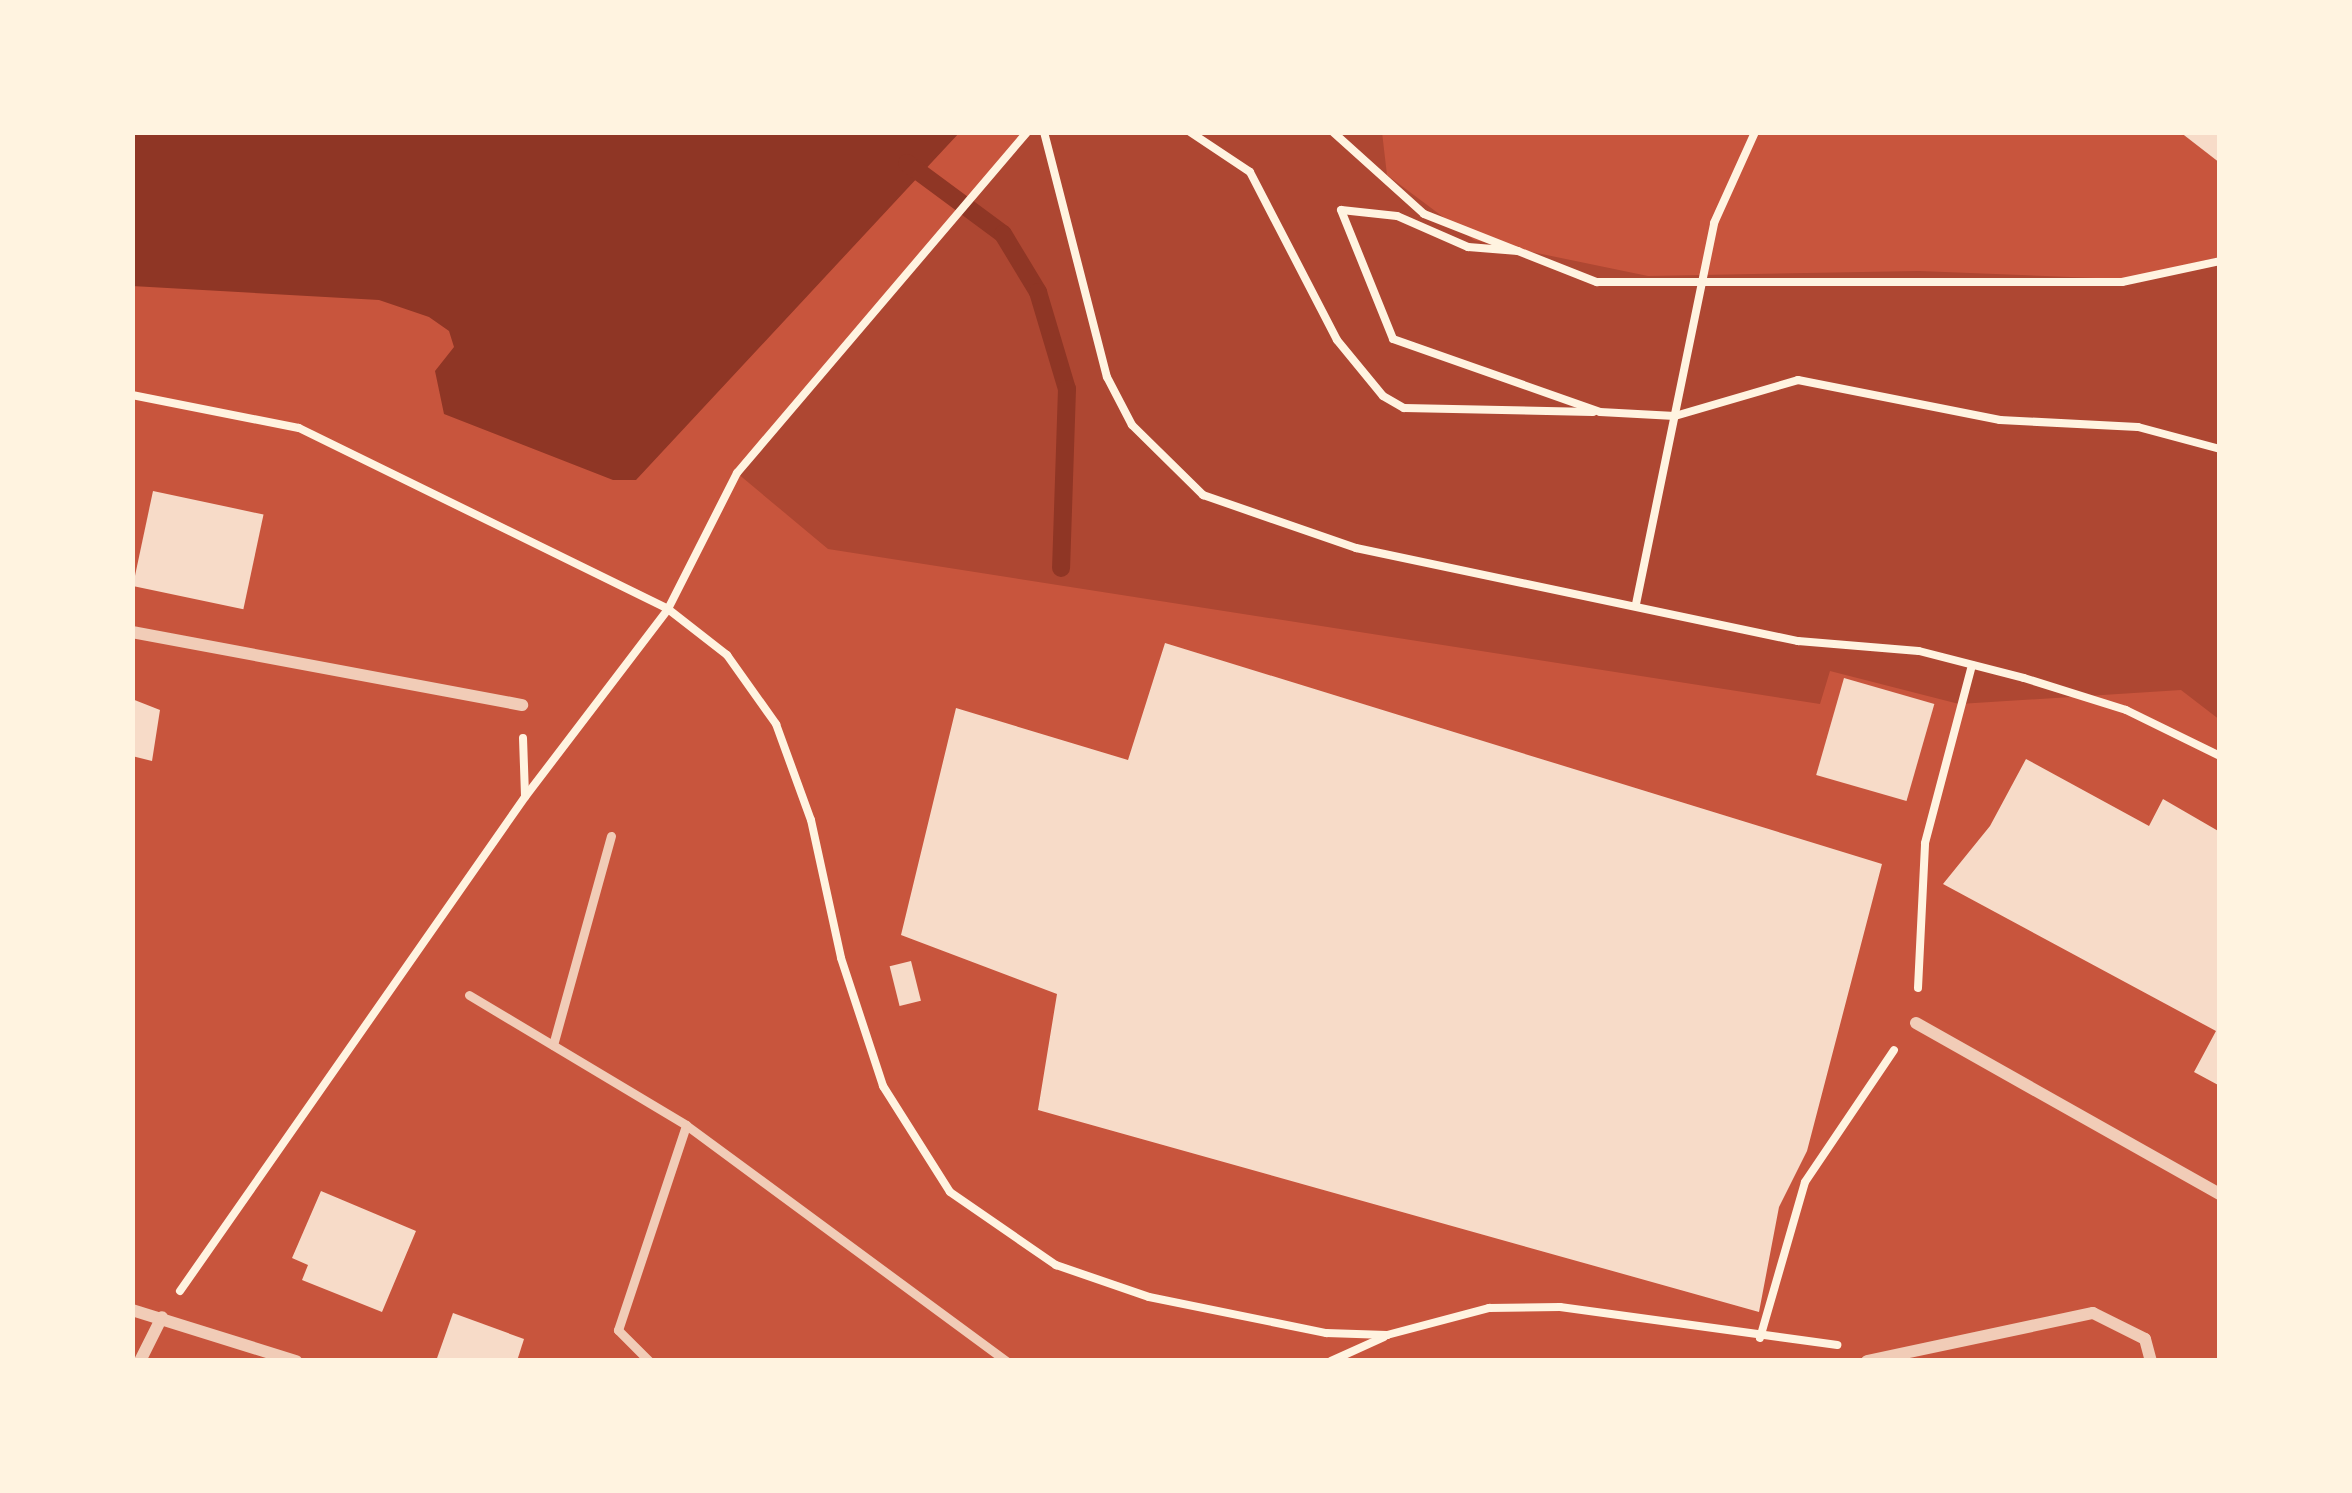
<!DOCTYPE html>
<html>
<head>
<meta charset="utf-8">
<style>
  body { margin:0 }
  #map { position:relative; width:2352px; height:1493px; overflow:hidden; background:#c8553d; font-family:Arial,sans-serif }
  div>[style] { position:absolute }
  .green>* { inset:0; background:#ae4732 }
  .water>* { inset:0; background:#8f3625 }
  .stream>* { height:18px; margin:-9px; padding:0 9px; transform-origin:9px; border-radius:9px; background:#8f3625 }
  .building>* { inset:0; background:#f7dbc8; transform-origin:0 0 }
  .path>* { height:8px; margin:-4px; padding:0 4px; transform-origin:4px; border-radius:4px; background:#fff3e0 }
  .service>* { height:9px; margin:-4.5px; padding:0 4.5px; transform-origin:4.5px; border-radius:4.5px; background:#f1ccb7 }
  .minor>* { height:12px; margin:-6px; padding:0 6px; transform-origin:6px; border-radius:6px; background:#f1ccb7 }
  span { translate:-50% -50%; white-space:nowrap; text-align:center; line-height:1.15; -webkit-text-stroke:9px #fff3e0; paint-order:stroke }
  .frame { position:absolute; inset:0; border:135px solid #fff3e0; pointer-events:none }
</style>
</head>
<body>
<div id="map">
  <div class="green">
    <div style="clip-path:polygon(1027px 132px,1382px 132px,1387px 175px,1474px 240px,1648px 276px,1919px 271px,2121px 279px,2220px 257px,2220px 720px,2181px 690px,1959px 704px,1830px 671px,1820px 704px,828px 549px,737px 473px)"></div>
  </div>
  <div class="water">
    <div style="clip-path:polygon(132px 132px,960px 132px,636px 480px,613px 480px,444px 414px,435px 371px,454px 347px,449px 331px,429px 317px,379px 300px,132px 286px)"></div>
  </div>
  <div class="stream">
    <div style="left:907px;top:163px;width:119px;rotate:36.5deg"></div>
    <div style="left:1003px;top:234px;width:68px;rotate:58.9deg"></div>
    <div style="left:1038px;top:292px;width:101px;rotate:73.4deg"></div>
    <div style="left:1067px;top:389px;width:179px;rotate:91.9deg"></div>
  </div>
  <div class="building">
    <div style="clip-path:polygon(2180px 132px,2220px 132px,2220px 163px)"></div>
    <div style="left:153px;top:491px;width:113px;height:97px;rotate:12deg"></div>
    <div style="clip-path:polygon(1165px 643px,1882px 864px,1807px 1151px,1779px 1207px,1759px 1312px,1038px 1110px,1057px 994px,901px 935px,956px 708px,1128px 760px)"></div>
    <div style="left:1844px;top:678px;width:94px;height:101px;rotate:16deg"></div>
    <div style="clip-path:polygon(132px 699px,160px 710px,152px 761px,132px 756px)"></div>
    <div style="clip-path:polygon(2026px 759px,2149px 826px,2163px 799px,2220px 832px,2220px 1086px,2194px 1072px,2216px 1031px,1943px 884px,1990px 826px)"></div>
    <div style="left:911px;top:961px;width:41px;height:22px;rotate:76deg"></div>
    <div style="clip-path:polygon(321px 1191px,416px 1231px,382px 1312px,302px 1280px,308px 1265px,292px 1258px)"></div>
    <div style="clip-path:polygon(453px 1313px,524px 1339px,517px 1361px,436px 1361px)"></div>
  </div>
  <div class="path">
    <div style="left:1044px;top:132px;width:253px;rotate:75.6deg"></div>
    <div style="left:1107px;top:377px;width:54px;rotate:62.5deg"></div>
    <div style="left:1132px;top:425px;width:100px;rotate:44.6deg"></div>
    <div style="left:1203px;top:495px;width:162px;rotate:19.1deg"></div>
    <div style="left:1356px;top:548px;width:452px;rotate:11.9deg"></div>
    <div style="left:1798px;top:641px;width:121px;rotate:4.7deg"></div>
    <div style="left:1919px;top:651px;width:108px;rotate:14.4deg"></div>
    <div style="left:2024px;top:678px;width:107px;rotate:17.4deg"></div>
    <div style="left:2126px;top:710px;width:105px;rotate:26.1deg"></div>
    <div style="left:1190px;top:132px;width:72px;rotate:33.7deg"></div>
    <div style="left:1250px;top:172px;width:189px;rotate:62.6deg"></div>
    <div style="left:1337px;top:340px;width:72px;rotate:50.6deg"></div>
    <div style="left:1383px;top:396px;width:24px;rotate:30deg"></div>
    <div style="left:1404px;top:408px;width:189px;rotate:1.2deg"></div>
    <div style="left:1333px;top:132px;width:122px;rotate:42deg"></div>
    <div style="left:1424px;top:214px;width:186px;rotate:21.5deg"></div>
    <div style="left:1597px;top:282px;width:525px"></div>
    <div style="left:2122px;top:282px;width:100px;rotate:-12.1deg"></div>
    <div style="left:1518px;top:251px;width:50px;rotate:-175.4deg"></div>
    <div style="left:1468px;top:247px;width:77px;rotate:-156.4deg"></div>
    <div style="left:1397px;top:216px;width:56px;rotate:-173.9deg"></div>
    <div style="left:1341px;top:210px;width:139px;rotate:68deg"></div>
    <div style="left:1393px;top:339px;width:219px;rotate:19.4deg"></div>
    <div style="left:1600px;top:412px;width:75px;rotate:3.1deg"></div>
    <div style="left:1675px;top:416px;width:128px;rotate:-16.3deg"></div>
    <div style="left:1798px;top:380px;width:206px;rotate:11.2deg"></div>
    <div style="left:2000px;top:420px;width:138px;rotate:2.9deg"></div>
    <div style="left:2138px;top:427px;width:85px;rotate:15deg"></div>
    <div style="left:132px;top:395px;width:170px;rotate:11.2deg"></div>
    <div style="left:299px;top:428px;width:411px;rotate:26.1deg"></div>
    <div style="left:668px;top:609px;width:75px;rotate:37.9deg"></div>
    <div style="left:727px;top:655px;width:85px;rotate:54.6deg"></div>
    <div style="left:776px;top:724px;width:102px;rotate:70deg"></div>
    <div style="left:811px;top:820px;width:141px;rotate:77.7deg"></div>
    <div style="left:841px;top:958px;width:135px;rotate:71.8deg"></div>
    <div style="left:883px;top:1086px;width:125px;rotate:57.7deg"></div>
    <div style="left:950px;top:1192px;width:129px;rotate:34.6deg"></div>
    <div style="left:1056px;top:1265px;width:98px;rotate:19deg"></div>
    <div style="left:1149px;top:1297px;width:181px;rotate:11.5deg"></div>
    <div style="left:1326px;top:1333px;width:61px;rotate:1.9deg"></div>
    <div style="left:1387px;top:1335px;width:106px;rotate:-14.8deg"></div>
    <div style="left:1489px;top:1308px;width:71px;rotate:-0.8deg"></div>
    <div style="left:1560px;top:1307px;width:280px;rotate:7.8deg"></div>
    <div style="left:1636px;top:604px;width:389px;rotate:-78.4deg"></div>
    <div style="left:1714px;top:223px;width:100px;rotate:-65.7deg"></div>
    <div style="left:523px;top:738px;width:57px;rotate:88deg"></div>
    <div style="left:1918px;top:988px;width:145px;rotate:-87.2deg"></div>
    <div style="left:1925px;top:843px;width:184px;rotate:-75.2deg"></div>
    <div style="left:180px;top:1291px;width:603px;rotate:-55.07deg"></div>
    <div style="left:525px;top:797px;width:236px;rotate:-52.7deg"></div>
    <div style="left:668px;top:609px;width:153px;rotate:-63.1deg"></div>
    <div style="left:737px;top:473px;width:448px;rotate:-49.6deg"></div>
    <div style="left:1760px;top:1338px;width:162px;rotate:-73.9deg"></div>
    <div style="left:1805px;top:1182px;width:159px;rotate:-56deg"></div>
    <div style="left:1331px;top:1361px;width:58px;rotate:-24.4deg"></div>
  </div>
  <div class="service">
    <div style="left:469px;top:995px;width:253px;rotate:30.9deg"></div>
    <div style="left:686px;top:1125px;width:398px;rotate:36.4deg"></div>
    <div style="left:553px;top:1045px;width:217px;rotate:-74.5deg"></div>
    <div style="left:649px;top:1361px;width:44px;rotate:-135deg"></div>
    <div style="left:618px;top:1330px;width:216px;rotate:-71.6deg"></div>
  </div>
  <div class="minor">
    <div style="left:132px;top:632px;width:397px;rotate:10.6deg"></div>
    <div style="left:1916px;top:1023px;width:349px;rotate:29.4deg"></div>
    <div style="left:132px;top:1310px;width:172px;rotate:17.3deg"></div>
    <div style="left:140px;top:1361px;width:49px;rotate:-63.4deg"></div>
    <div style="left:1867px;top:1361px;width:231px;rotate:-12deg"></div>
    <div style="left:2093px;top:1313px;width:58px;rotate:26.6deg"></div>
    <div style="left:2145px;top:1339px;width:23px;rotate:75deg"></div>
  </div>
  <div class="frame"></div>
</div>
</body>
</html>
